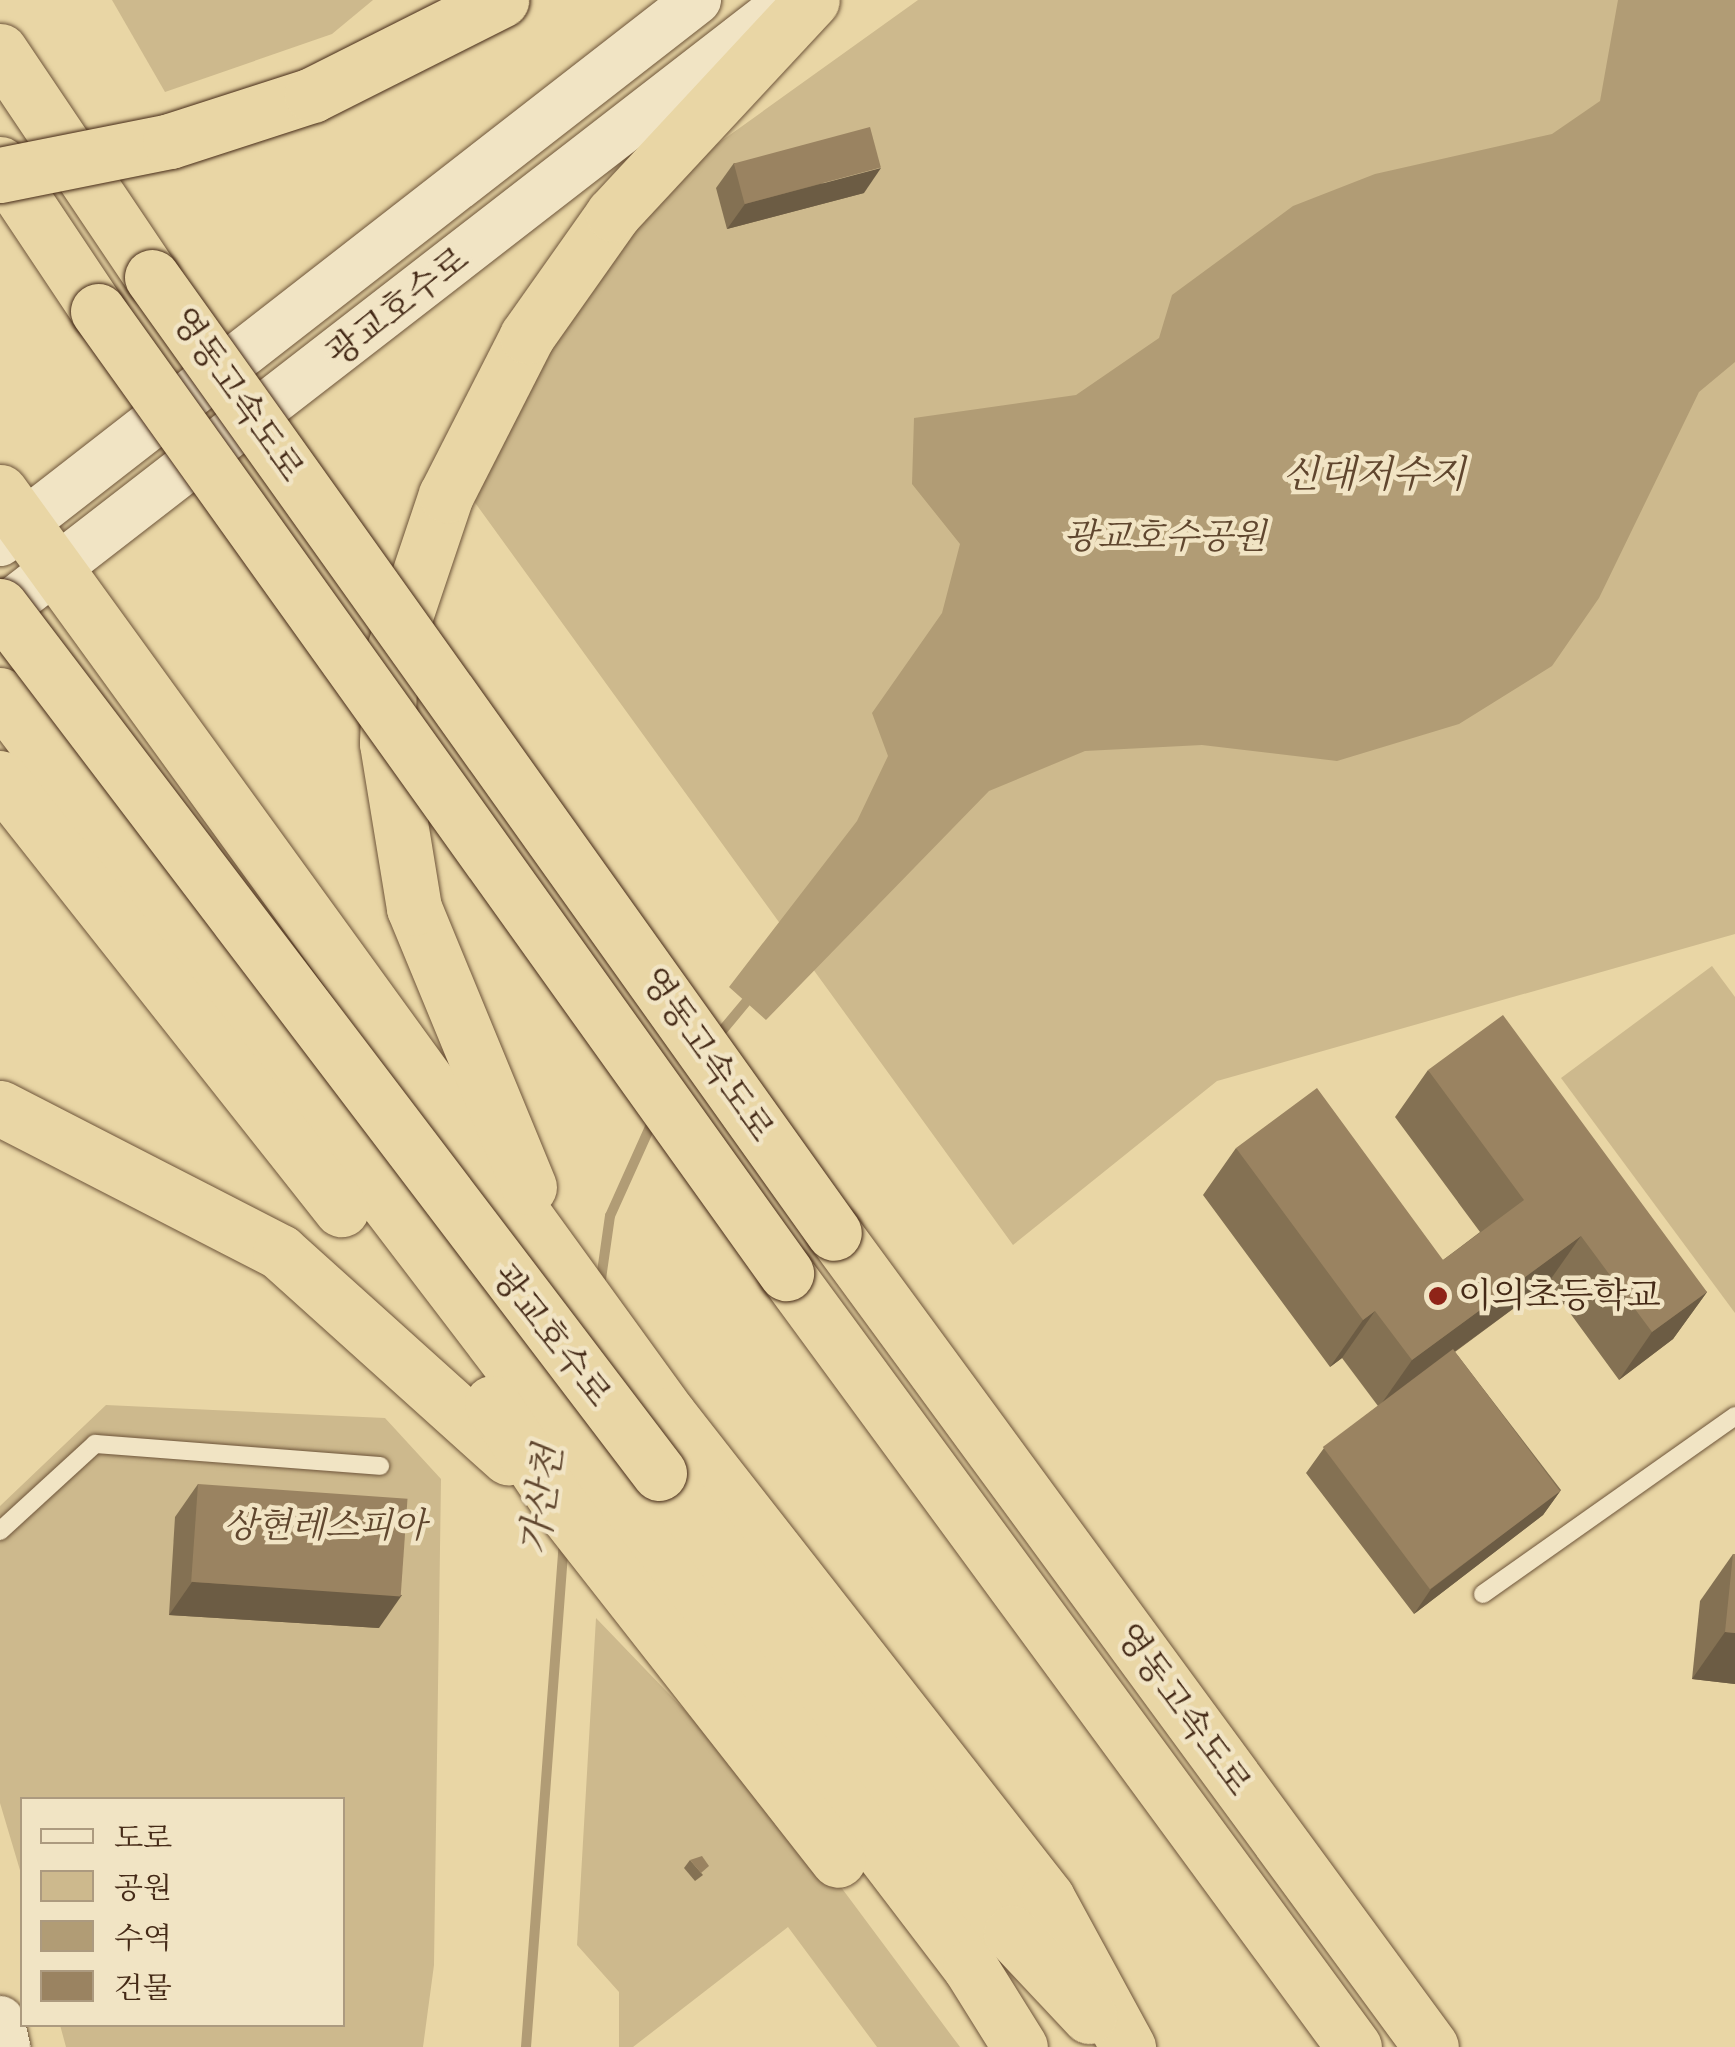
<!DOCTYPE html>
<html>
<head>
<meta charset="utf-8">
<style>
  body { margin:0 }
  #map { position:relative; width:1735px; height:2047px; overflow:hidden; background:#e9d6a5; font-family:Cardo,"Noto Serif KR",serif }
  div>[style] { position:absolute }
  .green>* { inset:0; background:#cdb98d }
  .water>* { inset:0; background:#b19c75 }
  .stream>* { height:10px; margin:-5px; padding:0 5px; transform-origin:5px; border-radius:5px; background:#b19c75 }
  .roads { filter:drop-shadow(0 0 2px #6e553a) drop-shadow(0 0 2px #6e553a) }
  .lane>* { height:18px; margin:-9px; padding:0 9px; transform-origin:9px; border-radius:9px; background:#f1e4c4 }
  .secondary>* { height:48px; margin:-24px; padding:0 24px; transform-origin:24px; border-radius:24px; background:#f1e4c4 }
  .highway>* { height:55px; margin:-27.5px; padding:0 27.5px; transform-origin:27.5px; border-radius:27.5px; background:#e9d6a5 }
  .bridges { filter:drop-shadow(0 0 2px #452a17) drop-shadow(0 0 2px #452a17) }
  .highway-bridge>* { height:55px; margin:-27.5px; padding:0 27.5px; transform-origin:27.5px; border-radius:27.5px; background:#e9d6a5 }
  .wall>* { inset:0; background:#847153 }
  .shaded-wall>* { inset:0; background:#6c5c44 }
  .building>* { inset:0; background:#9a8361; transform-origin:0 0 }
  .dots>* { width:28px; height:28px; translate:-50% -50%; box-sizing:border-box; border:5px solid #f1e4c4; border-radius:50% }
  span { translate:-50% -50%; white-space:nowrap; text-align:center; line-height:1.15; -webkit-text-stroke:9px #f1e4c4; paint-order:stroke }
  .street-label { font-size:35px; color:#452a17 }
  .park-label { font-size:35px; color:#60472f; font-style:italic }
  .poi-label { font-size:35px; color:#452a17 }
  .left { translate:0 -50%; text-align:left }
  .water-label { font-size:38px; color:#60462e; font-style:italic }
  .legend { position:absolute; left:20px; top:1797px; width:325px; height:230px; box-sizing:border-box; background:#f1e4c4; border:2px solid #ac9a7f; margin:0; padding:12px 18px; list-style:none; font-size:30px; color:#452a17 }
  .legend li { display:flex; align-items:center; gap:20px; height:50px }
  .legend b { width:50px; border:2px solid #ac9a7f }
</style>
</head>
<body>
<div id="map">
  <div class="green">
    <div style="clip-path:polygon(112px 0,373px 0,332px 34px,165px 92px)"></div>
    <div style="clip-path:polygon(918px 0,1735px 0,1735px 934px,1217px 1081px,1013px 1245px,468px 493px,534px 359px,607px 256px,699px 157px)"></div>
    <div style="clip-path:polygon(1712px 966px,1735px 997px,1735px 1313px,1561px 1078px)"></div>
    <div style="clip-path:polygon(106px 1405px,385px 1418px,441px 1479px,434px 1965px,423px 2047px,66px 2047px,60px 2025px,342px 2024px,342px 1800px,22px 1800px,22px 1877px,0 1803px,0 1506px)"></div>
    <div style="clip-path:polygon(596px 1618px,794px 1824px,960px 2047px,877px 2047px,788px 1927px,633px 2047px,619px 2047px,619px 1992px,577px 1945px)"></div>
  </div>
  <div class="water">
    <div style="clip-path:polygon(1618px 0,1735px 0,1735px 362px,1699px 392px,1599px 598px,1552px 666px,1459px 724px,1337px 761px,1202px 745px,1085px 751px,989px 791px,766px 1020px,729px 987px,857px 821px,888px 756px,872px 713px,942px 613px,960px 544px,912px 484px,914px 418px,1076px 395px,1159px 338px,1172px 295px,1293px 206px,1375px 174px,1552px 134px,1600px 101px)"></div>
  </div>
  <div class="stream">
    <div style="left:716px;top:1038px;width:47px;rotate:-50.2deg"></div>
    <div style="left:600px;top:1286px;width:71px;rotate:-81.9deg"></div>
    <div style="left:610px;top:1216px;width:107px;rotate:-65.8deg"></div>
    <div style="left:526px;top:2047px;width:508px;rotate:-85.71deg"></div>
  </div>
  <div class="roads">
    <div class="lane">
      <div style="left:0;top:1531px;width:129px;rotate:-42.5deg"></div>
      <div style="left:95px;top:1444px;width:286px;rotate:4.4deg"></div>
      <div style="left:1483px;top:1594px;width:309px;rotate:-35.2deg"></div>
    </div>
    <div class="secondary">
      <div style="left:0;top:542px;width:883px;rotate:-37.87deg"></div>
      <div style="left:0;top:612px;width:987px;rotate:-37.75deg"></div>
      <div style="left:0;top:2020px;width:28px;rotate:77deg"></div>
    </div>
    <div class="highway">
      <div style="left:0;top:51px;width:272px;rotate:56.1deg"></div>
      <div style="left:0;top:164px;width:177px;rotate:56.3deg"></div>
      <div style="left:0;top:492px;width:1140px;rotate:54.07deg"></div>
      <div style="left:669px;top:1415px;width:613px;rotate:51.95deg"></div>
      <div style="left:1047px;top:1898px;width:170px;rotate:61.5deg"></div>
      <div style="left:0;top:695px;width:1600px;rotate:52.67deg"></div>
      <div style="left:970px;top:1967px;width:94px;rotate:58deg"></div>
      <div style="left:0;top:778px;width:550px;rotate:51.65deg"></div>
      <div style="left:0;top:1108px;width:315px;rotate:27.2deg"></div>
      <div style="left:280px;top:1252px;width:307px;rotate:42deg"></div>
      <div style="left:529px;top:1187px;width:302px;rotate:-112.4deg"></div>
      <div style="left:414px;top:908px;width:167px;rotate:-99.3deg"></div>
      <div style="left:387px;top:743px;width:82px;rotate:-87.9deg"></div>
      <div style="left:390px;top:661px;width:175px;rotate:-71.4deg"></div>
      <div style="left:446px;top:495px;width:178px;rotate:-63deg"></div>
      <div style="left:527px;top:336px;width:149px;rotate:-54.8deg"></div>
      <div style="left:613px;top:214px;width:292px;rotate:-47.1deg"></div>
      <div style="left:834px;top:1233px;width:1009px;rotate:53.74deg"></div>
      <div style="left:786px;top:1273px;width:960px;rotate:53.73deg"></div>
      <div style="left:492px;top:1403px;width:121px;rotate:56.4deg"></div>
      <div style="left:559px;top:1504px;width:452px;rotate:51.9deg"></div>
      <div style="left:659px;top:1473px;width:579px;rotate:52.58deg"></div>
      <div style="left:1011px;top:1933px;width:114px;rotate:46.8deg"></div>
    </div>
  </div>
  <div class="bridges">
    <div class="highway-bridge">
      <div style="left:0;top:175px;width:173px;rotate:-11.3deg"></div>
      <div style="left:170px;top:141px;width:149px;rotate:-17.9deg"></div>
      <div style="left:312px;top:95px;width:212px;rotate:-26.7deg"></div>
      <div style="left:152px;top:277px;width:1174px;rotate:54.5deg"></div>
      <div style="left:98px;top:311px;width:1183px;rotate:54.43deg"></div>
      <div style="left:0;top:606px;width:1089px;rotate:52.76deg"></div>
    </div>
  </div>
  <div class="wall">
    <div style="clip-path:polygon(734px 163px,864px 193px,727px 229px,716px 188px)"></div>
    <div style="clip-path:polygon(1428px 1070px,1707px 1292px,1673px 1339px,1619px 1380px,1548px 1283px,1455px 1352px,1561px 1490px,1543px 1515px,1414px 1614px,1306px 1473px,1324px 1448px,1378px 1406px,1342px 1358px,1330px 1367px,1203px 1195px,1236px 1148px,1443px 1260px,1480px 1232px,1395px 1117px)"></div>
    <div style="clip-path:polygon(198px 1484px,379px 1628px,169px 1615px,175px 1517px)"></div>
    <div style="clip-path:polygon(1733px 1554px,1735px 1554px,1735px 1684px,1692px 1679px,1700px 1601px)"></div>
    <div style="clip-path:polygon(690px 1860px,703px 1875px,695px 1881px,684px 1868px)"></div>
  </div>
  <div class="shaded-wall">
    <div style="clip-path:polygon(881px 168px,864px 193px,727px 229px,745px 204px)"></div>
    <div style="clip-path:polygon(1581px 1236px,1548px 1283px,1379px 1407px,1412px 1360px)"></div>
    <div style="clip-path:polygon(1707px 1292px,1673px 1339px,1619px 1380px,1652px 1332px)"></div>
    <div style="clip-path:polygon(1375px 1311px,1342px 1358px,1330px 1367px,1363px 1320px)"></div>
    <div style="clip-path:polygon(1561px 1490px,1543px 1515px,1414px 1614px,1431px 1589px)"></div>
    <div style="clip-path:polygon(192px 1582px,402px 1595px,379px 1628px,169px 1615px)"></div>
    <div style="clip-path:polygon(1725px 1632px,1735px 1633px,1735px 1684px,1692px 1679px)"></div>
  </div>
  <div class="building">
    <div style="left:870px;top:127px;width:42px;height:141px;rotate:75deg"></div>
    <div style="clip-path:polygon(1503px 1015px,1707px 1292px,1652px 1332px,1581px 1236px,1412px 1360px,1375px 1311px,1363px 1320px,1236px 1148px,1317px 1088px,1443px 1260px,1524px 1200px,1428px 1070px)"></div>
    <div style="left:1453px;top:1349px;width:178px;height:163px;rotate:53deg"></div>
    <div style="left:198px;top:1484px;width:210px;height:98px;rotate:4deg"></div>
    <div style="clip-path:polygon(1733px 1554px,1735px 1554px,1735px 1633px,1725px 1632px)"></div>
    <div style="clip-path:polygon(702px 1856px,709px 1866px,701px 1873px,690px 1860px)"></div>
  </div>
  <div class="dots">
    <div style="left:1438px;top:1296px;background:#8f2418"></div>
  </div>
  <div class="street-label">
    <span style="left:398px;top:307px;rotate:-38deg">광교호수로</span>
    <span style="left:237px;top:395px;rotate:55deg">영동고속도로</span>
    <span style="left:707px;top:1055px;rotate:55deg">영동고속도로</span>
    <span style="left:551px;top:1336px;rotate:52deg">광교호수로</span>
    <span style="left:1183px;top:1710px;rotate:54deg">영동고속도로</span>
  </div>
  <div class="park-label">
    <span style="left:1165px;top:537px">광교호수공원</span>
    <span style="left:325px;top:1526px">상현레스피아</span>
  </div>
  <div class="poi-label">
    <span class="left" style="left:1458px;top:1296px">이의초등학교</span>
  </div>
  <div class="water-label">
    <span style="left:1374px;top:476px">신대저수지</span>
    <span style="left:543px;top:1500px;rotate:-82deg">가산천</span>
  </div>
  <ul class="legend">
  <li><b style="height:12px;background:#f1e4c4"></b>도로</li>
  <li><b style="height:28px;background:#cdb98d"></b>공원</li>
  <li><b style="height:28px;background:#b19c75"></b>수역</li>
  <li><b style="height:28px;background:#9a8361"></b>건물</li>
  </ul>
</div>
</body>
</html>
